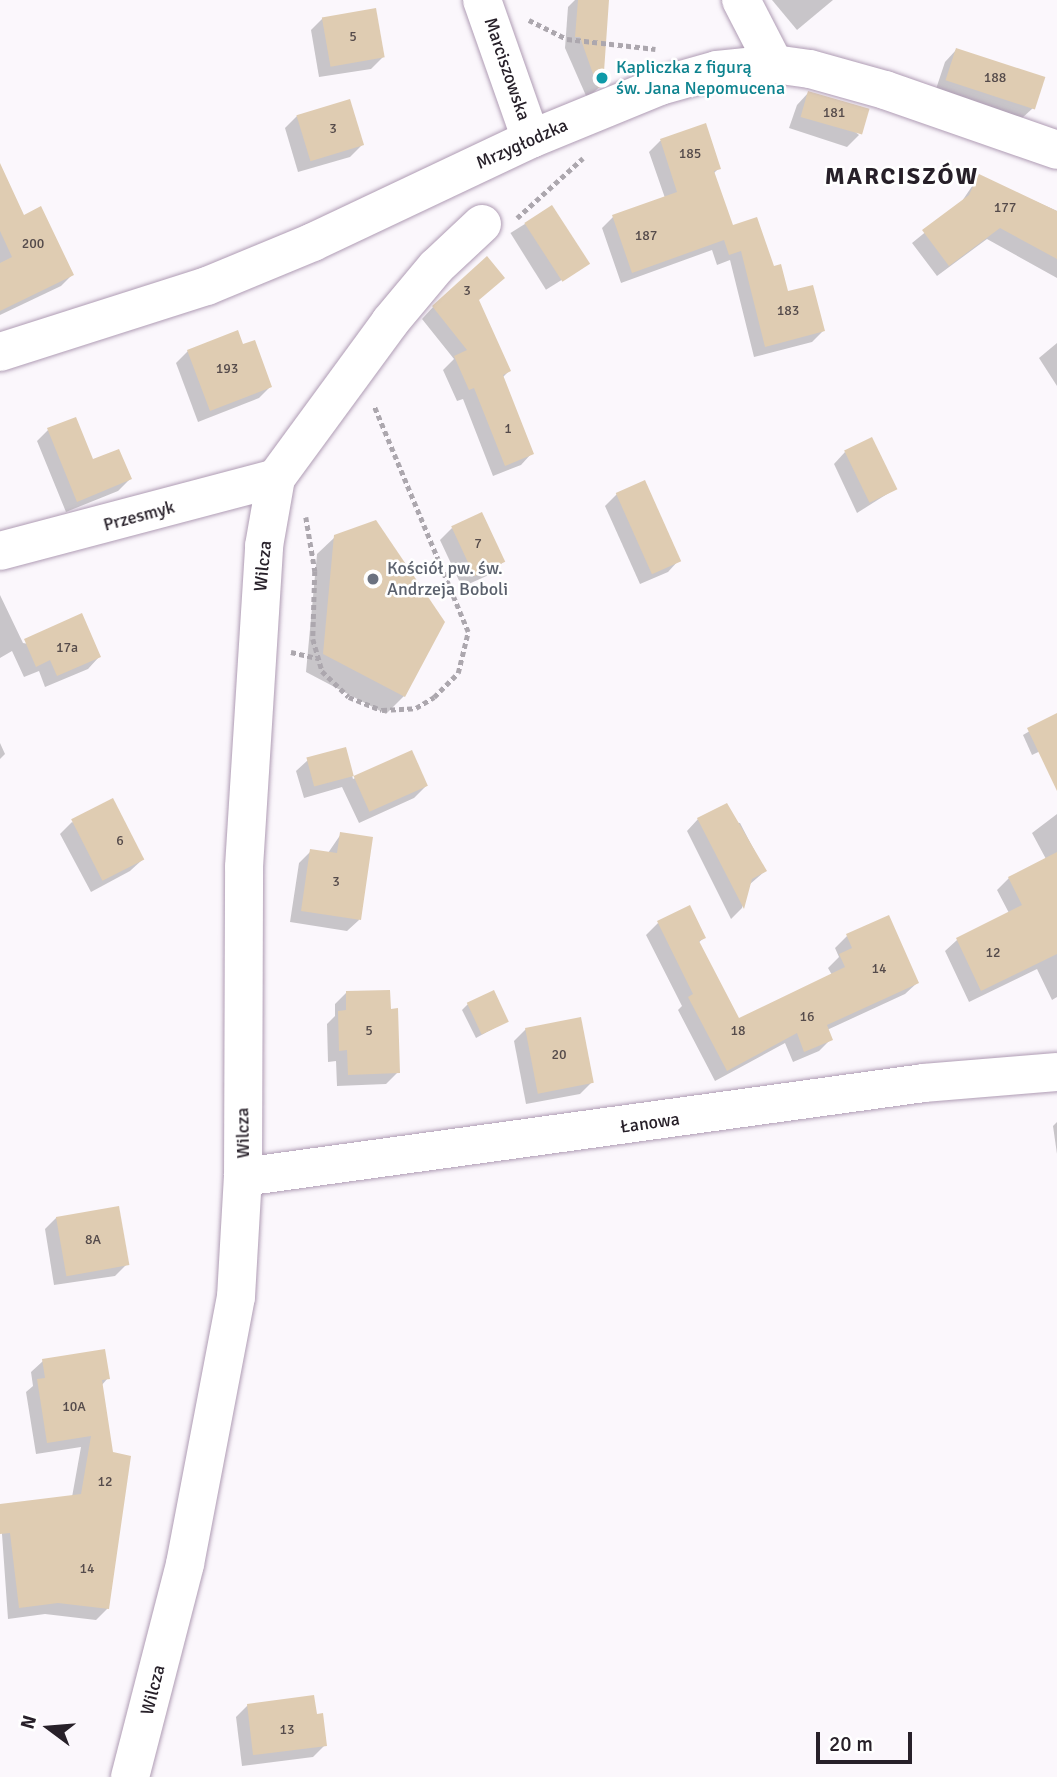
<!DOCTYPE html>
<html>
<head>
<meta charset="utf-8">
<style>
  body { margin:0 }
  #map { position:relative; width:1057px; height:1777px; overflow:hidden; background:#fbf7fc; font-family:Signika,sans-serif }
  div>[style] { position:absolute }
  .shadow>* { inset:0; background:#0003; transform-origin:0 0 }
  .building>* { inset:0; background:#dfccb2; transform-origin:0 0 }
  .path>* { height:4.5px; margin-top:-2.25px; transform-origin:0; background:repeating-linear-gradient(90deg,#aca7ae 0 5px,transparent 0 8.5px) }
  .roads { filter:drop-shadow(0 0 2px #af9cb4) drop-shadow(0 0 2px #af9cb4) }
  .minor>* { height:38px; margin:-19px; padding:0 19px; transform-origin:19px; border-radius:19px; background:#fff }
  .tertiary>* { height:38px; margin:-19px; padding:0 19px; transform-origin:19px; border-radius:19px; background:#fff }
  .dots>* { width:19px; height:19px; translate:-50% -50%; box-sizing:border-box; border:4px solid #fff; border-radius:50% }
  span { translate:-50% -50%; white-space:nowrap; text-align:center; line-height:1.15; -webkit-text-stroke:5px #fff; paint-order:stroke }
  .number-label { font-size:14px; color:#554b4b }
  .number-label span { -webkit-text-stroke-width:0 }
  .culture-label { font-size:18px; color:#0d838f }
  .left { translate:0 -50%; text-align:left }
  .street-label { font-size:18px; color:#272029 }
  .worship-label { font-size:18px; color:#5b616d }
  .district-label { font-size:24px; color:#272029; font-weight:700; letter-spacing:2px }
  .north { position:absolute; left:14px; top:1693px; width:70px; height:70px; -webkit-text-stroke:5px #fff; paint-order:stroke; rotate:286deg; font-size:19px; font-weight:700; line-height:28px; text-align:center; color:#272029 }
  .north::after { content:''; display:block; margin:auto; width:24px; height:32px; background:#272029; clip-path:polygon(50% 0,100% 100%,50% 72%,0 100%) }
  .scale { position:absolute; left:816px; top:1732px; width:96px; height:32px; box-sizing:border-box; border:4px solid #272029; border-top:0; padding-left:9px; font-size:21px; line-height:24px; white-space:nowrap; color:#272029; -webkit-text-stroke:5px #fff; paint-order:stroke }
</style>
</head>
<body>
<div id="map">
  <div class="shadow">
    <div style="clip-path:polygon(575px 0,607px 0,602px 85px,587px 98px,565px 48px,568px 7px)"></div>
    <div style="clip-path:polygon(772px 0,833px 0,797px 30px)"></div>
    <div style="clip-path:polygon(323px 18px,383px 57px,371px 69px,319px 77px,311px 30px)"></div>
    <div style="clip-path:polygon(956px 50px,1033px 108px,1021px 119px,935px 92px,945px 62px)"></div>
    <div style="clip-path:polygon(808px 93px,859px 135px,847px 147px,789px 128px,797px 105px)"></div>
    <div style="clip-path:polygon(297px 116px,362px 145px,350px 157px,298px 172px,285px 128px)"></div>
    <div style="clip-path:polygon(705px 126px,719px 168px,713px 174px,732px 228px,773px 268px,787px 293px,823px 331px,812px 342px,754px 357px,730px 260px,717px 265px,712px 250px,621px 283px,602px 228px,613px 217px,665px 198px,649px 152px,660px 141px)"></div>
    <div style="clip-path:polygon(979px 176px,1057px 211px,1057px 278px,987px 239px,937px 276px,912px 243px,960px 204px)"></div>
    <div style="clip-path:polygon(0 204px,24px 217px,72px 275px,61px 286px,0 315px)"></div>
    <div style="left:552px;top:207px;width:67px;height:49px;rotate:58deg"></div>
    <div style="clip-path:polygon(503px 278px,477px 301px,509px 371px,502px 378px,532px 453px,521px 465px,493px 476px,463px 399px,457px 401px,443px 370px,454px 359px,422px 319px,433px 307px)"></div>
    <div style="clip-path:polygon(1057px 343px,1057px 386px,1039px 358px)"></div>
    <div style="clip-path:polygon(242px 347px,270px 387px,259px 398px,198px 422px,176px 363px,188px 351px)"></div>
    <div style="clip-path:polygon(48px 430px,92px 462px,130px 479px,118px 491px,66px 512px,37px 441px)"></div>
    <div style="clip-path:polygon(845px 452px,895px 489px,857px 513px,834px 464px)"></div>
    <div style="clip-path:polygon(617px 494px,679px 560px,668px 572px,640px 584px,605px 506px)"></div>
    <div style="clip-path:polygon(452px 528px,503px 562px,491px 574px,462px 587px,440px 540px)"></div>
    <div style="clip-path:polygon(335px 537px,404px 696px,386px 714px,306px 672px,317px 554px)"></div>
    <div style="clip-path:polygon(0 595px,23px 643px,99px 657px,88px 669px,45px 687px,39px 671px,24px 677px,12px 651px,0 658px)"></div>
    <div style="clip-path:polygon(1057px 715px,1057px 743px,1032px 755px,1023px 735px)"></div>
    <div style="clip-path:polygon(0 743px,5px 754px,0 759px)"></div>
    <div style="clip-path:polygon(345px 749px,353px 779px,411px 753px,426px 786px,414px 798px,359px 823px,342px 787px,304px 798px,296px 771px,308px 760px)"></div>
    <div style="clip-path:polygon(1057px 814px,1057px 997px,1052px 1000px,1037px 969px,969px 1002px,945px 951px,957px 940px,1009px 913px,997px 890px,1009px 878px,1046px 859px,1032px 833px)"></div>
    <div style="clip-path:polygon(698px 819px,740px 823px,765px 871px,749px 885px,742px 908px,731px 919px,687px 831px)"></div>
    <div style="clip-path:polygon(72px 822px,142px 860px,130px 871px,91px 892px,60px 834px)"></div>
    <div style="clip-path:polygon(341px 834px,359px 920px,347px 931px,290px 922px,299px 863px,311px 851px,328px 853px)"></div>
    <div style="clip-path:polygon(658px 923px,704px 938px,698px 943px,738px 1020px,832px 975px,828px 968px,839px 957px,835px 948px,847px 936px,917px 983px,905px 994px,827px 1030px,831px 1039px,819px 1051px,793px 1062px,785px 1043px,715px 1081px,678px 1010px,682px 1006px,646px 935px)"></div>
    <div style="clip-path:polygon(346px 993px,398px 1072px,386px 1084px,337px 1086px,336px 1061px,328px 1062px,327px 1024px,335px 1016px,335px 1004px)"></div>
    <div style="clip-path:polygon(468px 1004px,507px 1021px,476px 1038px,462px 1010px)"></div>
    <div style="clip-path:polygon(526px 1029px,592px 1082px,580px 1094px,526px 1104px,514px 1041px)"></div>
    <div style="clip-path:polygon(1057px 1122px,1057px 1154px,1053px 1126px)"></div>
    <div style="clip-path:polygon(57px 1217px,127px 1264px,115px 1276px,54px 1285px,45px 1229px)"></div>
    <div style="clip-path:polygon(43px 1361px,108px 1378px,101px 1386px,108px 1608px,96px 1620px,45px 1614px,8px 1619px,0 1506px,72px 1497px,81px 1447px,36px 1454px,26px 1392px,33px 1386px,31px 1372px)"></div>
    <div style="clip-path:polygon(248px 1705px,315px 1716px,325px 1745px,313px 1757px,242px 1766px,236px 1717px)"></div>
  </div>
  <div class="building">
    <div style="clip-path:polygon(578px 0,609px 0,603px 86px,598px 88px,580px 37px,575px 37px)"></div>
    <div style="left:376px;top:8px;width:50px;height:55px;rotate:80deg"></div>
    <div style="left:956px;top:48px;width:94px;height:34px;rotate:18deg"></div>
    <div style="left:808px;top:91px;width:64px;height:27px;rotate:16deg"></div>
    <div style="left:350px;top:99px;width:48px;height:56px;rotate:73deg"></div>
    <div style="clip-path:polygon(706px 123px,721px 169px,714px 171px,733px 225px,757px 217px,774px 266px,781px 264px,788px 291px,813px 285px,825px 331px,765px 347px,741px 251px,729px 255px,724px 240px,632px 273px,612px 215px,677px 192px,660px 139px)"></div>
    <div style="clip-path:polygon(0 163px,24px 215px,41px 206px,74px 275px,0 311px,0 263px,12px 257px,0 231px)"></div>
    <div style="clip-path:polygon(979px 174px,1057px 211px,1057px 259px,1000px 228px,949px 266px,922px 230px,969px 195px)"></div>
    <div style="left:552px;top:205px;width:70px;height:33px;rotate:57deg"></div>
    <div style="clip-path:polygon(487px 256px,505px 278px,479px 300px,511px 371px,503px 375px,534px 454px,505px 466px,474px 388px,469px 390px,454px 356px,467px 350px,432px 306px)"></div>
    <div style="clip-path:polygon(238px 330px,243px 344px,255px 340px,272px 387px,210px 411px,187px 350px)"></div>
    <div style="clip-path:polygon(76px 417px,93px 459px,119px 449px,132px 479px,77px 502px,47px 428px)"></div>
    <div style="left:872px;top:437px;width:58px;height:31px;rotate:64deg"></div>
    <div style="left:645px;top:480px;width:89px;height:32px;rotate:66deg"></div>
    <div style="left:482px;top:512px;width:55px;height:34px;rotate:65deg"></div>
    <div style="clip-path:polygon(376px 520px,445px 622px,405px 697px,323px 654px,334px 535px)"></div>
    <div style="clip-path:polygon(82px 613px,101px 657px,57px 676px,50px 660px,36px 667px,24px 639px)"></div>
    <div style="clip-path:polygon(1057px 713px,1057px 791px,1027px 728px)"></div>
    <div style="left:346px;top:747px;width:30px;height:41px;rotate:75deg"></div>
    <div style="left:412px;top:750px;width:39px;height:64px;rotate:66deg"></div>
    <div style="left:113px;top:798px;width:69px;height:47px;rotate:63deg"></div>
    <div style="clip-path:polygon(727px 803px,767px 871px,752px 879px,744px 909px,697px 818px)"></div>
    <div style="clip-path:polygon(340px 832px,373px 837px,361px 920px,301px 911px,310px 849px,337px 853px)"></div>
    <div style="clip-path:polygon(1057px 852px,1057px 954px,981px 991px,956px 938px,1022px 905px,1008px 877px)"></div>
    <div style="clip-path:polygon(690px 905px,706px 938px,699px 941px,739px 1018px,845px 967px,839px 954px,852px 948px,846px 934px,889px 915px,919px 983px,827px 1025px,833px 1040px,804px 1052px,797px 1033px,727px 1071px,688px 997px,693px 994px,657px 921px)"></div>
    <div style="clip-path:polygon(390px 990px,391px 1009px,398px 1008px,400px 1073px,348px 1075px,347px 1050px,339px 1051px,338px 1011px,346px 1010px,346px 991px)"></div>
    <div style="left:494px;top:990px;width:35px;height:30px;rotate:65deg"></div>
    <div style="left:581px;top:1017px;width:67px;height:57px;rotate:79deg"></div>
    <div style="left:119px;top:1206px;width:60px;height:64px;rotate:80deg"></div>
    <div style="clip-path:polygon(105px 1349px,110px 1379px,102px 1380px,113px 1452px,131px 1456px,109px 1609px,58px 1603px,19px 1608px,10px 1533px,0 1534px,0 1504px,81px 1494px,91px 1436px,47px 1443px,37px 1379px,45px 1378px,42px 1359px)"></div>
    <div style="clip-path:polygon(314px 1695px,317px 1714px,323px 1713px,327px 1746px,253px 1755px,247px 1704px)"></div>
  </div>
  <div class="path">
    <div style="left:529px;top:20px;width:42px;rotate:26.6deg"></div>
    <div style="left:567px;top:39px;width:89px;rotate:6.5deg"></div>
    <div style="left:517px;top:218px;width:89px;rotate:-42.3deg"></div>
    <div style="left:306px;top:517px;width:55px;rotate:80.5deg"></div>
    <div style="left:315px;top:571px;width:68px;rotate:91.7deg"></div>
    <div style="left:313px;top:639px;width:33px;rotate:74deg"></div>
    <div style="left:322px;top:671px;width:37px;rotate:44deg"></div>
    <div style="left:349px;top:697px;width:35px;rotate:22deg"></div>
    <div style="left:382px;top:710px;width:34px;rotate:-3deg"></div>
    <div style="left:416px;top:708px;width:21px;rotate:-31deg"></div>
    <div style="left:434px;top:697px;width:34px;rotate:-45deg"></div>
    <div style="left:458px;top:673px;width:42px;rotate:-76.3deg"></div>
    <div style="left:468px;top:632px;width:245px;rotate:-112.6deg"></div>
    <div style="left:291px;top:652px;width:26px;rotate:13deg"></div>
  </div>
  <div class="roads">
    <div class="minor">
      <div style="left:741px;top:0;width:72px;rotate:62.7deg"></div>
      <div style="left:0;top:551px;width:285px;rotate:-14.8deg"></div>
      <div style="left:243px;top:1177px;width:687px;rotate:-7.86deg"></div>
      <div style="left:924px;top:1083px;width:133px;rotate:-4.7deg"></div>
      <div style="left:130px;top:1777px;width:220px;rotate:-75.5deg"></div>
      <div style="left:185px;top:1564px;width:272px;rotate:-79.2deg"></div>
      <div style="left:236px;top:1297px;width:120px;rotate:-86.7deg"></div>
      <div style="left:243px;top:1177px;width:310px;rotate:-89.8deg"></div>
      <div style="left:244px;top:867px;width:322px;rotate:-86.4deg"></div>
      <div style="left:264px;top:546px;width:69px;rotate:-80deg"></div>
      <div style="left:276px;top:478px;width:193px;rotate:-53.8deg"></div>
      <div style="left:390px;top:322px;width:72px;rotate:-50.1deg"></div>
      <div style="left:436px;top:267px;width:63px;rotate:-43.1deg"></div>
    </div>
    <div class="tertiary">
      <div style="left:482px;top:0;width:147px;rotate:70.6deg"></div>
      <div style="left:0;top:352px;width:217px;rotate:-17.7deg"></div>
      <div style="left:207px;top:286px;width:115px;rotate:-22.5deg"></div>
      <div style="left:313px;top:242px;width:241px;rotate:-25.3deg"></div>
      <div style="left:531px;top:139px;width:139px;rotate:-22.3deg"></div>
      <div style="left:660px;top:86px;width:59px;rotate:-15.7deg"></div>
      <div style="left:717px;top:70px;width:57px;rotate:-6deg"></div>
      <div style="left:774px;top:64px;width:36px;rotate:8deg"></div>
      <div style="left:810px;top:69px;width:78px;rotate:15.6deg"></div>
      <div style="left:885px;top:90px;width:182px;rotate:19.2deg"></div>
    </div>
  </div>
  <div class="dots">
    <div style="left:602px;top:78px;background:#0f9aa8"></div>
    <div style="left:373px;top:579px;background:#6b7280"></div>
  </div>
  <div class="number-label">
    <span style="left:353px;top:37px">5</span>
    <span style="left:995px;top:78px">188</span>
    <span style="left:834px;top:113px">181</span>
    <span style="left:333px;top:129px">3</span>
    <span style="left:690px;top:154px">185</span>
    <span style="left:1005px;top:208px">177</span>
    <span style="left:646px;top:236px">187</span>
    <span style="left:33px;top:244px">200</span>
    <span style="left:467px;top:291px">3</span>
    <span style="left:788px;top:311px">183</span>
    <span style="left:227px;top:369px">193</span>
    <span style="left:508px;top:429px">1</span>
    <span style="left:478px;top:544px">7</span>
    <span style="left:67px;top:648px">17a</span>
    <span style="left:120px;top:841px">6</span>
    <span style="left:336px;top:882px">3</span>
    <span style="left:993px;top:953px">12</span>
    <span style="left:879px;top:969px">14</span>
    <span style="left:807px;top:1017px">16</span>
    <span style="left:369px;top:1031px">5</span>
    <span style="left:738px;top:1031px">18</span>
    <span style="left:559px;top:1055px">20</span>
    <span style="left:93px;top:1240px">8A</span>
    <span style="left:74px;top:1407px">10A</span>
    <span style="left:105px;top:1482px">12</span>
    <span style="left:87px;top:1569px">14</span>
    <span style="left:287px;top:1730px">13</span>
  </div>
  <div class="culture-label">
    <span class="left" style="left:616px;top:78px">Kapliczka z figurą<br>św. Jana Nepomucena</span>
  </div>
  <div class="street-label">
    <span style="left:507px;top:69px;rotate:71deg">Marciszowska</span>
    <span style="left:522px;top:144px;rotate:-24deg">Mrzygłodzka</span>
    <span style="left:139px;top:516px;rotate:-15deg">Przesmyk</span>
    <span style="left:263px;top:566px;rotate:-84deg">Wilcza</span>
    <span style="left:650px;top:1123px;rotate:-8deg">Łanowa</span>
    <span style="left:243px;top:1133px;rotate:-91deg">Wilcza</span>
    <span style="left:153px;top:1690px;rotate:-76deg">Wilcza</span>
  </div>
  <div class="worship-label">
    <span class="left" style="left:387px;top:579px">Kościół pw. św.<br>Andrzeja Boboli</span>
  </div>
  <div class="district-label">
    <span style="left:902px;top:177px">MARCISZÓW</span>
  </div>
  <div class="north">N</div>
  <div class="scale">20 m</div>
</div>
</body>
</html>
